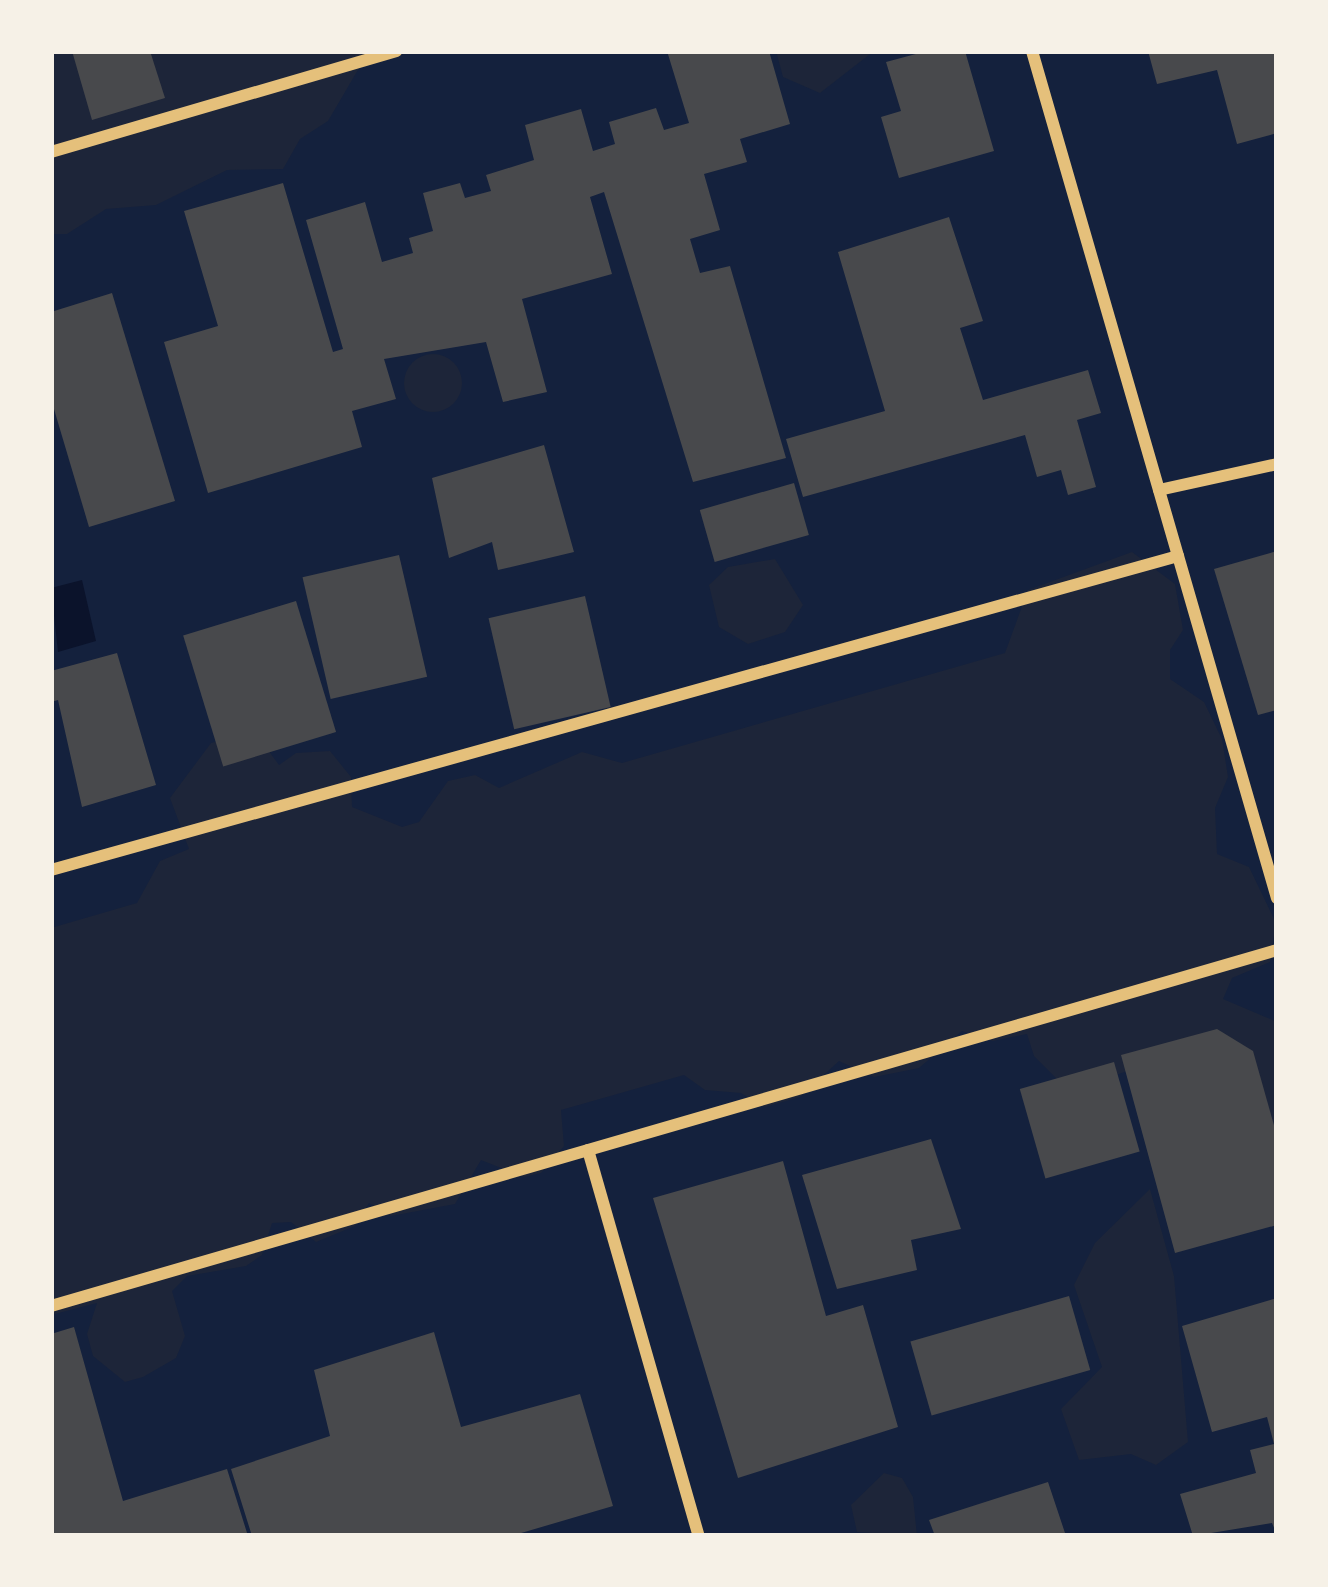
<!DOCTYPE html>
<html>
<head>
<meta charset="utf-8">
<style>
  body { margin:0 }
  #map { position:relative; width:1328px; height:1587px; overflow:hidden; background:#14213d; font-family:Roboto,sans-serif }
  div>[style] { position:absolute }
  .green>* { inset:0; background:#1d2539 }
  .round { border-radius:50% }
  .water>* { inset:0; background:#0b132b }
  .building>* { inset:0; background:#48494c; transform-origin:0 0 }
  .minor>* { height:12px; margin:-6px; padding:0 6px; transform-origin:6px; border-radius:6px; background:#e5c07b }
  span { translate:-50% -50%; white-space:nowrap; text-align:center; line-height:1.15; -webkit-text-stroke:9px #f6f1e7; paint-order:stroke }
  .frame { position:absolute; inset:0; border:54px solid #f6f1e7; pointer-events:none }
</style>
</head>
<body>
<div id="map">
  <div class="green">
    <div style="clip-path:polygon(51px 51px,369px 51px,328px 121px,300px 139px,283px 169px,227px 170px,156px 205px,106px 209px,67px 234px,51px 234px)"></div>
    <div style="clip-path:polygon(776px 51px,874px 51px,820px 93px,783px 77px)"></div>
    <div class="round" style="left:404px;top:354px;width:58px;height:58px"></div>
    <div style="clip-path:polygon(1132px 552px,1175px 584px,1183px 630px,1170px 650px,1170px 679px,1204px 702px,1222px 739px,1228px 777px,1215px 808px,1217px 854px,1249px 867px,1276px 923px,1270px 962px,1232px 978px,1223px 999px,1277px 1022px,1277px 1179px,1172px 1054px,1103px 1080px,1063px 1085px,1034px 1056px,1027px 1034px,993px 1041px,962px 1031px,919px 1068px,874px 1077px,839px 1061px,800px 1097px,765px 1107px,741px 1093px,705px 1090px,684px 1075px,561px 1110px,564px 1146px,541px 1173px,524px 1177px,481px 1160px,455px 1204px,391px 1216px,369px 1203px,355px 1226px,316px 1242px,291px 1222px,272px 1223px,262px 1255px,246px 1266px,187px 1276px,172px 1291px,185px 1336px,176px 1358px,143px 1377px,125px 1382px,93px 1356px,87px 1334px,97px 1303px,51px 1315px,51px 928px,137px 903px,160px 861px,189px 849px,170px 798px,211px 743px,235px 737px,263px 743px,279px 765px,296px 753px,330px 751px,351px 777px,352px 807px,402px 827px,419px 822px,448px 781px,475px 775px,499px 788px,582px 752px,622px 763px,1005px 653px,1028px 590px)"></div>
    <div style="clip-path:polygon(775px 559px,803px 605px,785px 632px,748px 644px,719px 627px,709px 585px,728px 567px)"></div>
    <div style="clip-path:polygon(1150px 1189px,1174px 1276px,1188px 1442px,1156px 1465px,1131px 1454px,1079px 1460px,1061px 1409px,1102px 1367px,1074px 1285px,1095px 1243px)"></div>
    <div style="clip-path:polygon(884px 1473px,902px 1478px,913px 1497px,917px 1536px,857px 1532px,851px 1505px)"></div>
  </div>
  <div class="water">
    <div style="clip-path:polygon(82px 580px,96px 641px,58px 652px,51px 588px)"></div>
  </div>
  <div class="building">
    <div style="clip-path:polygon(72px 51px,150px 51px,165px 98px,92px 120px)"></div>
    <div style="clip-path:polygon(667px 51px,769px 51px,790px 124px,740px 139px,747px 162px,704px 174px,720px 230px,690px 239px,700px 273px,730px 266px,786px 458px,693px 482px,604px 192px,590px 197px,612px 274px,522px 299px,547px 392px,503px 402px,486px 342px,384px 359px,396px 399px,352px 411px,362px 447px,208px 493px,164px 342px,218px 326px,184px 211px,283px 183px,333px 352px,343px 349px,306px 220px,365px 202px,382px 262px,413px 253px,409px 238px,433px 231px,423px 193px,460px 183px,465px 198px,491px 191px,486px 175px,534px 160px,525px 125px,581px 109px,593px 151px,615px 144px,609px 122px,656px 108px,664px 130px,689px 123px)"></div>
    <div style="clip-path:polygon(927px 51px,965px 51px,994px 151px,899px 178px,881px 117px,901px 111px,886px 62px)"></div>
    <div style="clip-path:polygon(1148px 51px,1277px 51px,1277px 133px,1237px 144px,1217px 70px,1157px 84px)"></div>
    <div style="clip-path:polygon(949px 217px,983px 321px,960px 328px,983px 400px,1088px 370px,1101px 413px,1077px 420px,1096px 487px,1068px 495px,1061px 470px,1037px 477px,1025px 435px,803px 497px,786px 439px,885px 411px,838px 252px)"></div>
    <div style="clip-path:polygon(112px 293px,175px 501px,89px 527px,51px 399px,51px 312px)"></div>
    <div style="clip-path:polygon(544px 445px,574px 552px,498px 570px,492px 542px,449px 558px,432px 478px)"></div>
    <div style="left:794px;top:483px;width:54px;height:98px;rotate:74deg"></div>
    <div style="clip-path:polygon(1277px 551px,1277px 710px,1258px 715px,1214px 569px)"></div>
    <div style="left:399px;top:555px;width:125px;height:99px;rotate:77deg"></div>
    <div style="left:585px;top:596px;width:114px;height:99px;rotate:77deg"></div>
    <div style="left:296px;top:601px;width:137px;height:118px;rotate:73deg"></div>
    <div style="clip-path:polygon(117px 653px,156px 785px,82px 807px,58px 700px,51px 702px,51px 671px)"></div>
    <div style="clip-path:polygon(1217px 1029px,1253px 1051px,1277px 1136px,1277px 1225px,1175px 1253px,1121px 1055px)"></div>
    <div style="left:1114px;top:1062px;width:93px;height:98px;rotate:74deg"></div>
    <div style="clip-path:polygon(931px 1139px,961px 1229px,911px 1240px,917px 1270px,837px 1289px,802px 1175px)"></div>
    <div style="clip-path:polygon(783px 1161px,826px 1316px,863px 1305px,898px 1427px,738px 1478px,653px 1198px)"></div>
    <div style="left:1069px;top:1296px;width:77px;height:165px;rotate:74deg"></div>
    <div style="clip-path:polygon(1277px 1298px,1277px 1535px,1272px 1523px,1193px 1536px,1180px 1494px,1256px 1473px,1250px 1450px,1274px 1444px,1267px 1417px,1212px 1432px,1182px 1326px)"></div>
    <div style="clip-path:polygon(74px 1327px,123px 1501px,227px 1469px,248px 1536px,51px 1536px,51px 1334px)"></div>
    <div style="clip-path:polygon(434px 1332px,461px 1427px,580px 1394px,613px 1506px,511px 1536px,252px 1536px,231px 1469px,330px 1436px,314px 1370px)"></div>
    <div style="clip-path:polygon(1048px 1482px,1066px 1536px,935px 1536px,929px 1520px)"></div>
  </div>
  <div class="minor">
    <div style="left:1032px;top:51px;width:882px;rotate:73.87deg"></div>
    <div style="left:51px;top:152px;width:360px;rotate:-16.3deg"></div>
    <div style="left:1159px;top:490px;width:121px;rotate:-12.4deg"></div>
    <div style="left:51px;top:870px;width:1170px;rotate:-15.57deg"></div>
    <div style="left:588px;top:1150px;width:402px;rotate:74deg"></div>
    <div style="left:51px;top:1306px;width:1277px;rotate:-16.19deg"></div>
  </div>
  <div class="frame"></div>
</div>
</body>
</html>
